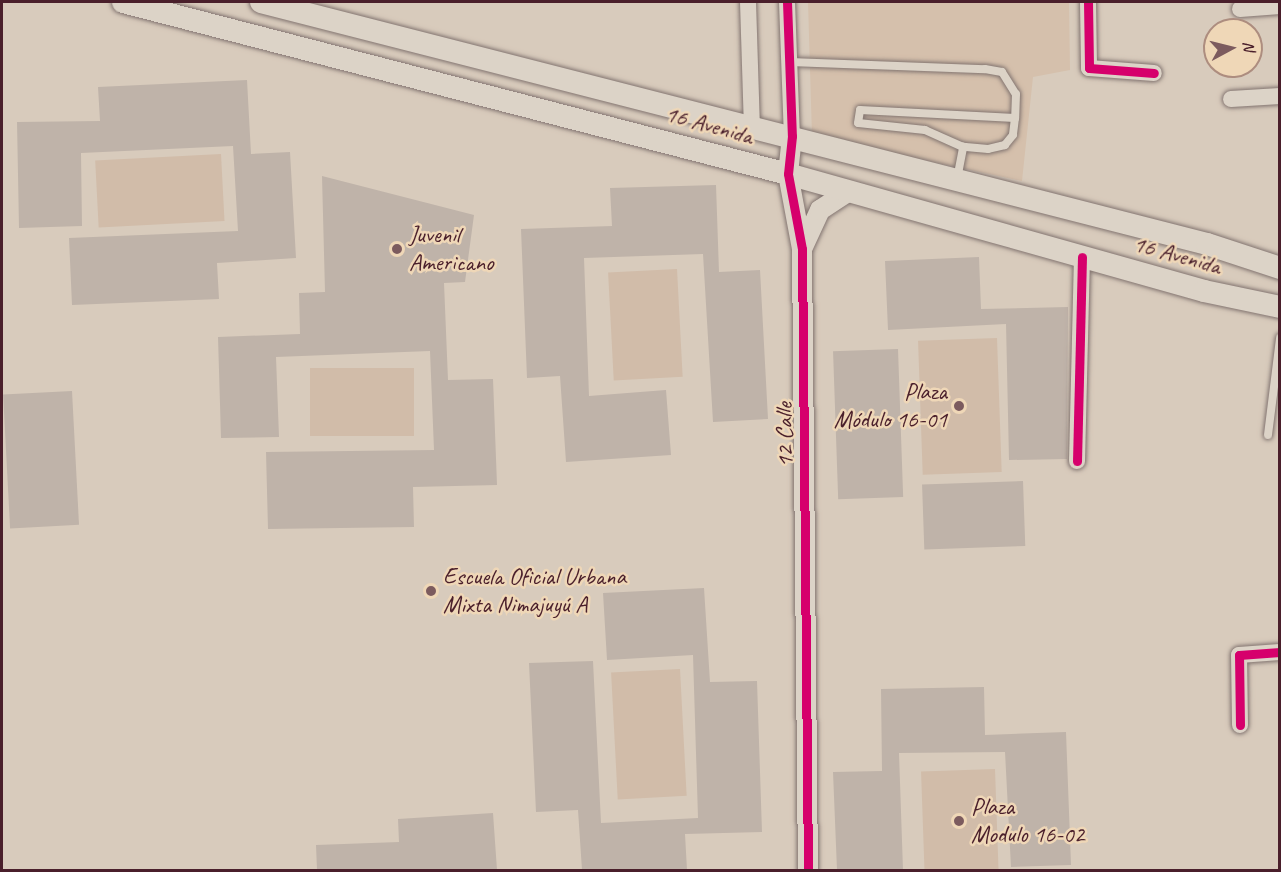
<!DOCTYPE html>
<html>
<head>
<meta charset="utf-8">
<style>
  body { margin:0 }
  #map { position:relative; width:1281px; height:872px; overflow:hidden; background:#d8cbbc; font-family:Caveat,sans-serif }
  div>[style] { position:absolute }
  .built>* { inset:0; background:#d5c0ac }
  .green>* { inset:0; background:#d1bca9; transform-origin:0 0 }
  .building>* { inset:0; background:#bfb3a9; transform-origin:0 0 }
  .roads { filter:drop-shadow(0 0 2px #827470) drop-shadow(0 0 2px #827470) }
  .service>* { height:8px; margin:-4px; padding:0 4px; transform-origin:4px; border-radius:4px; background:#dcd3c7 }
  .minor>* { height:16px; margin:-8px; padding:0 8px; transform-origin:8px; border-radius:8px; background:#dcd3c7 }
  .tertiary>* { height:20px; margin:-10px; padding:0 10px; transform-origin:10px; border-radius:10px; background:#dcd3c7 }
  .secondary>* { height:22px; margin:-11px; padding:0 11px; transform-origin:11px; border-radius:11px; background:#dcd3c7 }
  .cycleway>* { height:9px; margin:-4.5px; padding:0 4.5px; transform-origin:4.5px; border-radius:4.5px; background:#d6006c }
  .dots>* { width:16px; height:16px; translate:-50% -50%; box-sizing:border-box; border:3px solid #efd7b7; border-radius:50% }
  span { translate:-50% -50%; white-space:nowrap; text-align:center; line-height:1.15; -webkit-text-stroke:5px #efd7b7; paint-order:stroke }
  .street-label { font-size:24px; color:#4a1f2b }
  .poi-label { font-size:24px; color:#4a1f2b }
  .left { translate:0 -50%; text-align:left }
  .right { translate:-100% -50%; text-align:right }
  .frame { position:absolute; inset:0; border:3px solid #4a1f2b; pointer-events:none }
  .north { position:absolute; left:1203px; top:18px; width:60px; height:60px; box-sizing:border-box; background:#efd7b7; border:2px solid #ad8d7f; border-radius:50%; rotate:83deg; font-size:16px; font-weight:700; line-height:24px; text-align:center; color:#4a1f2b }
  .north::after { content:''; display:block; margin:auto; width:21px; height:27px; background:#7c5b5e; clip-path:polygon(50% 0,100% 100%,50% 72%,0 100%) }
</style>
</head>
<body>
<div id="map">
  <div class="built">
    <div style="clip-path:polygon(808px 2px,1069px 2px,1070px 70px,1033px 77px,1022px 181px,812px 136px)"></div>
  </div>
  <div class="green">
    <div style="left:221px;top:154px;width:67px;height:126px;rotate:87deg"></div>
    <div style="left:677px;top:269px;width:108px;height:69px;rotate:87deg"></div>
    <div style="left:997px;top:338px;width:134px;height:79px;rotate:88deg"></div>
    <div style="left:310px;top:368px;width:104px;height:68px"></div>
    <div style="left:680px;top:669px;width:127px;height:69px;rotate:87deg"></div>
    <div style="left:995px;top:769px;width:101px;height:74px;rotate:88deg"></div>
  </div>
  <div class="building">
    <div style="clip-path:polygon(247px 80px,251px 154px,290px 152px,296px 258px,217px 263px,219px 299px,72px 305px,69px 238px,238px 231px,233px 146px,81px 153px,82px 226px,19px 228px,17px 122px,100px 121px,98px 87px)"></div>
    <div style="clip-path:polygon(322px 176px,474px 215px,465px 282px,444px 283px,448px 380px,493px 379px,497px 485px,413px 487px,414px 527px,268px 529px,266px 452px,434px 450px,430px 351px,276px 357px,279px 437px,221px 438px,218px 337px,300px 334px,299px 293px,325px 292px)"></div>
    <div style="clip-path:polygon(716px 185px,719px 272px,760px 270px,768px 419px,713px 422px,703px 254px,584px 258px,589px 396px,666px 390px,671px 455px,566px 462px,560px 376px,527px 378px,521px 229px,612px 226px,610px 188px)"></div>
    <div style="clip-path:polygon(979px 257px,981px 309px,1068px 307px,1067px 459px,1009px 460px,1006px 324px,888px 330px,885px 261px)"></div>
    <div style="left:898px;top:349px;width:148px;height:65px;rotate:88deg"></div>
    <div style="left:72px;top:391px;width:134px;height:69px;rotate:87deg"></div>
    <div style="left:1023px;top:481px;width:65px;height:101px;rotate:88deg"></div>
    <div style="clip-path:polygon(704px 588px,710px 682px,757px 681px,762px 832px,685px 834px,687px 870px,582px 870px,578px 810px,536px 812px,529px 663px,593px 661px,601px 823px,698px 818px,693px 655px,607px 660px,603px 593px)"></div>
    <div style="clip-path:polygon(984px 687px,985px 735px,1066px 732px,1071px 865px,1011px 867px,1005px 752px,899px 753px,903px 870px,837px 870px,833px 772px,882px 771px,881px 689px)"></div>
    <div style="clip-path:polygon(493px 813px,497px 870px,317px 870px,316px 845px,399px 842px,398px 819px)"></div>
  </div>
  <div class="roads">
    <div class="service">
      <div style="left:790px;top:62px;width:195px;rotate:2.1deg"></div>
      <div style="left:985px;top:69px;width:17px;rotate:10deg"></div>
      <div style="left:1002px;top:72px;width:26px;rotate:58deg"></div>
      <div style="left:1016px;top:94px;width:24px;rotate:92deg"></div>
      <div style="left:1015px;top:118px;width:17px;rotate:97deg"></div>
      <div style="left:1013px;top:135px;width:13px;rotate:129deg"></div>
      <div style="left:1005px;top:145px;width:17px;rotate:167deg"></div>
      <div style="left:988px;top:149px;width:25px;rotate:-175deg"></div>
      <div style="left:963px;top:147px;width:42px;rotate:-155.9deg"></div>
      <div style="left:925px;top:130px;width:67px;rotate:-174deg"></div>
      <div style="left:858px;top:123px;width:13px;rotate:-81deg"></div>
      <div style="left:860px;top:110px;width:155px;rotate:3deg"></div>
      <div style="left:957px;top:179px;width:33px;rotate:-79deg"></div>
      <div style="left:1268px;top:435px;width:98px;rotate:-82.9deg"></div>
    </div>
    <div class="minor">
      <div style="left:748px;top:2px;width:124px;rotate:88.2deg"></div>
      <div style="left:787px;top:2px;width:134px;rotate:87.9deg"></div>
      <div style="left:1088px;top:2px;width:66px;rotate:89.1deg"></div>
      <div style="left:1089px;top:68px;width:65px;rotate:4.4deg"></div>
      <div style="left:1240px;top:9px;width:40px;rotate:-4.3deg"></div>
      <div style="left:1231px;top:99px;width:49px;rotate:-3.5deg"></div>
      <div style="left:1077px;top:461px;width:204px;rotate:-88.6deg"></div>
      <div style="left:1240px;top:725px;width:70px;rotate:-90.8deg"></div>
      <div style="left:1239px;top:655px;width:41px;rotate:-4.2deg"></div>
    </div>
    <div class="tertiary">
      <div style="left:792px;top:136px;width:38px;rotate:96deg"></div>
      <div style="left:788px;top:174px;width:76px;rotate:79.4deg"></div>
      <div style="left:802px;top:249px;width:621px;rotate:89.45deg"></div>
      <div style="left:802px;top:249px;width:43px;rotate:-65.2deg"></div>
      <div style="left:820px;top:210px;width:35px;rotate:-33deg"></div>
    </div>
    <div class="secondary">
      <div style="left:123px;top:2px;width:687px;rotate:14.5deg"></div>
      <div style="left:788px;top:174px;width:432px;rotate:15.7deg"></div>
      <div style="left:1204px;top:291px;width:78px;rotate:11.9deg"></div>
      <div style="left:261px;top:2px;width:976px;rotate:14.35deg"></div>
      <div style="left:1207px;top:244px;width:77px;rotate:18.2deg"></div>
    </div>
  </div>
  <div class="cycleway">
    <div style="left:787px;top:2px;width:134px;rotate:87.9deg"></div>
    <div style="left:792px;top:136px;width:38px;rotate:96deg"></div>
    <div style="left:788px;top:174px;width:76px;rotate:79.4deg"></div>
    <div style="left:802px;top:249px;width:621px;rotate:89.45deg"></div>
    <div style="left:1088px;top:2px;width:66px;rotate:89.1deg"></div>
    <div style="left:1089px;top:68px;width:65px;rotate:4.4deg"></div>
    <div style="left:1077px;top:461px;width:204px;rotate:-88.6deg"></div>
    <div style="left:1240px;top:725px;width:70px;rotate:-90.8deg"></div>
    <div style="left:1239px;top:655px;width:41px;rotate:-4.2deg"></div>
  </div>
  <div class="dots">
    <div style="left:397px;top:249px;background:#7c5b5e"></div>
    <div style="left:959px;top:406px;background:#7c5b5e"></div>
    <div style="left:431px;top:591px;background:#7c5b5e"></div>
    <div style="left:959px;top:821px;background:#7c5b5e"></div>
  </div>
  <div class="street-label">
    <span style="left:709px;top:125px;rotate:15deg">16 Avenida</span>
    <span style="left:1177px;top:255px;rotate:15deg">16 Avenida</span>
    <span style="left:785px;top:435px;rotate:-91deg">12 Calle</span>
  </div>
  <div class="poi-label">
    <span class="left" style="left:409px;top:249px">Juvenil<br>Americano</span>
    <span class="right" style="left:947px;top:406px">Plaza<br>Módulo 16-01</span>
    <span class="left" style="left:443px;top:591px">Escuela Oficial Urbana<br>Mixta Nimajuyú A</span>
    <span class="left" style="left:971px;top:821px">Plaza<br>Modulo 16-02</span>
  </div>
  <div class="frame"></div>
  <div class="north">N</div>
</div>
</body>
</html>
